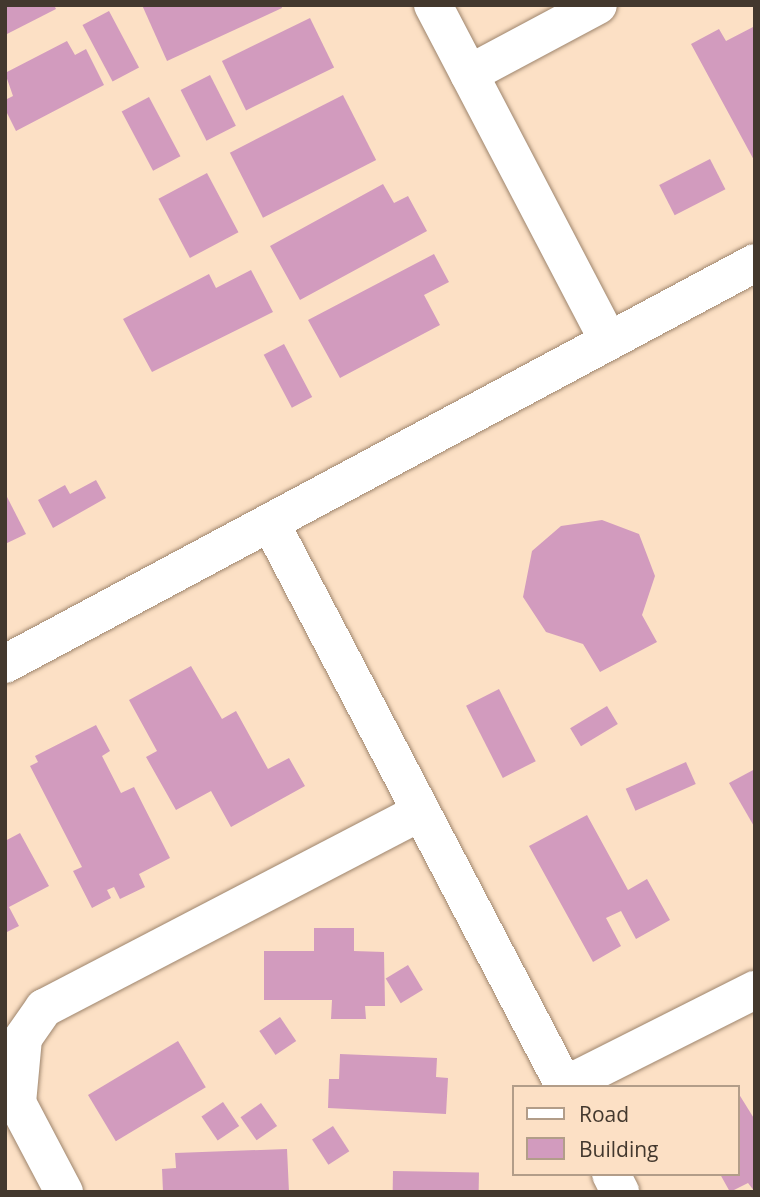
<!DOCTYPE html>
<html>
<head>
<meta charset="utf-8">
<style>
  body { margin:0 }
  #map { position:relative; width:760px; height:1197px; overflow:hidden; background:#fce0c5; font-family:"Open Sans",sans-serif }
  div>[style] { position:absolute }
  .building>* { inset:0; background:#d29bbe; transform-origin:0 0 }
  .roads { filter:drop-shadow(0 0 2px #9e856d) drop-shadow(0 0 2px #9e856d) }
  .street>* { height:38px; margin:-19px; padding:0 19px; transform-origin:19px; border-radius:19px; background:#fff }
  .secondary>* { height:38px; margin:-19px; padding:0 19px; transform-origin:19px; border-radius:19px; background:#fff }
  span { translate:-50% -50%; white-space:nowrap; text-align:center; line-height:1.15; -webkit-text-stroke:5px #fce0c5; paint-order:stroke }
  .frame { position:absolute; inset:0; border:7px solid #43382e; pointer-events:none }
  .legend { position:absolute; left:512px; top:1085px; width:228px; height:91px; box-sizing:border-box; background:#fce0c5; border:2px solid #b29d89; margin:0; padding:9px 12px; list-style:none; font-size:21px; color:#43382e }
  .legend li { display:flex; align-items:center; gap:14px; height:35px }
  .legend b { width:35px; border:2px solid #b29d89 }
</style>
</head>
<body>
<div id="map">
  <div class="building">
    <div style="clip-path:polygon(5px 5px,54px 5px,56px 9px,5px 35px)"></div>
    <div style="clip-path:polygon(142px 5px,281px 5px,282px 8px,167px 61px)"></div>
    <div style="left:109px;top:11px;width:64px;height:30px;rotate:62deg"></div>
    <div style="left:310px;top:18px;width:55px;height:98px;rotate:64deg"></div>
    <div style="clip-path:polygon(755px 26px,755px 162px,691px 44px,719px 29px,726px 41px)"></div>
    <div style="clip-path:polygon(67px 41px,75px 55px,86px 49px,104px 85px,16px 131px,5px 109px,5px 100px,13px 96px,5px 73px)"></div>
    <div style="left:210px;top:75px;width:57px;height:33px;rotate:63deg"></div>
    <div style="left:343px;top:95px;width:73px;height:127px;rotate:63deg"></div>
    <div style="left:149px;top:97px;width:67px;height:31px;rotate:62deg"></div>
    <div style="left:710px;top:159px;width:34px;height:57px;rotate:63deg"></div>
    <div style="left:207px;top:173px;width:67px;height:55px;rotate:62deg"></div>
    <div style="clip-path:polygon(383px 184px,394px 203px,408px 196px,427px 231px,300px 300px,270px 246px)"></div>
    <div style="clip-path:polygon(434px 254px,449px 282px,424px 295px,440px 325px,340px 378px,308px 320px)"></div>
    <div style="clip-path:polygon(251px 270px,273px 312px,152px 372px,123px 319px,209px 274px,216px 288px)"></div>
    <div style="left:284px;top:344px;width:60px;height:23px;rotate:62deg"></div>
    <div style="clip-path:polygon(96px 480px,106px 498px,53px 528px,38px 500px,65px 485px,70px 494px)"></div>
    <div style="clip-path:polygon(5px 493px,26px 534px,5px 544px)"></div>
    <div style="clip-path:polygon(602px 520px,639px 534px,655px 576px,642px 615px,657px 642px,600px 672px,583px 644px,546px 632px,523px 597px,532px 551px,561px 526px)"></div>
    <div style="clip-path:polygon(191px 666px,222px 719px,236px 711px,268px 769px,289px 758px,305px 786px,231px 827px,211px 791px,176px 810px,146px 757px,157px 751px,129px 700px)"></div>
    <div style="left:499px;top:689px;width:81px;height:37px;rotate:63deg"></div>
    <div style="left:607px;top:706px;width:21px;height:43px;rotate:59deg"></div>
    <div style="clip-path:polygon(96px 725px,110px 751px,102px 756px,121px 793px,134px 787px,170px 858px,139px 874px,145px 887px,120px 899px,114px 887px,107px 890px,111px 898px,92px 908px,73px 871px,82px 867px,30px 766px,38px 762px,35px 756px)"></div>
    <div style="left:686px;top:762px;width:24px;height:66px;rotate:66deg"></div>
    <div style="clip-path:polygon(755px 769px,755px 828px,729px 783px)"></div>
    <div style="clip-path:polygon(587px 815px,628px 890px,647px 879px,670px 920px,636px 939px,621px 911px,606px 918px,621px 946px,593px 962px,529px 846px)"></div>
    <div style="clip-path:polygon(20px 833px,49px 886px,9px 907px,19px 926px,5px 933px,5px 841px)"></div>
    <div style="clip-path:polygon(314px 928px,354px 928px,354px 951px,384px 952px,385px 1006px,365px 1006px,366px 1019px,331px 1019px,332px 1000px,264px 1000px,264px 951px,314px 951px)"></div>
    <div style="left:408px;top:965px;width:29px;height:26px;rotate:59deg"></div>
    <div style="left:280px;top:1017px;width:29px;height:25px;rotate:56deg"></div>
    <div style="left:178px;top:1041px;width:54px;height:105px;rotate:59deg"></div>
    <div style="clip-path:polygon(340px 1054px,437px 1058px,436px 1077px,448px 1078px,446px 1114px,328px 1108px,329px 1079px,339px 1079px)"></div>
    <div style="clip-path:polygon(737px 1091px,755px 1120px,755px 1192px,748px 1183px,730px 1192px,720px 1174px,737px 1174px)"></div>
    <div style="left:223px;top:1102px;width:29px;height:26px;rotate:56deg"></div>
    <div style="left:261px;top:1103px;width:28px;height:25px;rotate:55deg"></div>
    <div style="left:333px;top:1126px;width:30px;height:25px;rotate:57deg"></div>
    <div style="clip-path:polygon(287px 1149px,289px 1192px,163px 1192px,162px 1169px,176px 1168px,175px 1153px)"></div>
    <div style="left:393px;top:1171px;width:86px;height:21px;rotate:1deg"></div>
  </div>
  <div class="roads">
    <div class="street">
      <div style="left:433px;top:5px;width:376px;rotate:62.4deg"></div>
      <div style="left:469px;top:74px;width:146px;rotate:-28.1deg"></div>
      <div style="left:271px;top:524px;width:635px;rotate:62.43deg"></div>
      <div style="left:564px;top:1086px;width:214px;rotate:-26.7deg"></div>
      <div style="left:611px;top:1174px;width:20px;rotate:63deg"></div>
      <div style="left:64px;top:1192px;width:101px;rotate:-117.8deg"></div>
      <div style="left:17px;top:1103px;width:65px;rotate:-84.7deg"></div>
      <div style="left:23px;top:1038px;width:37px;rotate:-55deg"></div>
      <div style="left:44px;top:1008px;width:425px;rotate:-27.5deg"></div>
    </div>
    <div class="secondary">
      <div style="left:5px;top:664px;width:850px;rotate:-28.13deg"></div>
    </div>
  </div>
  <div class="frame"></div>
  <ul class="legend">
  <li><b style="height:9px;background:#fff"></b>Road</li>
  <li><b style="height:19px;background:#d29bbe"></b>Building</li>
  </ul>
</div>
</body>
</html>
